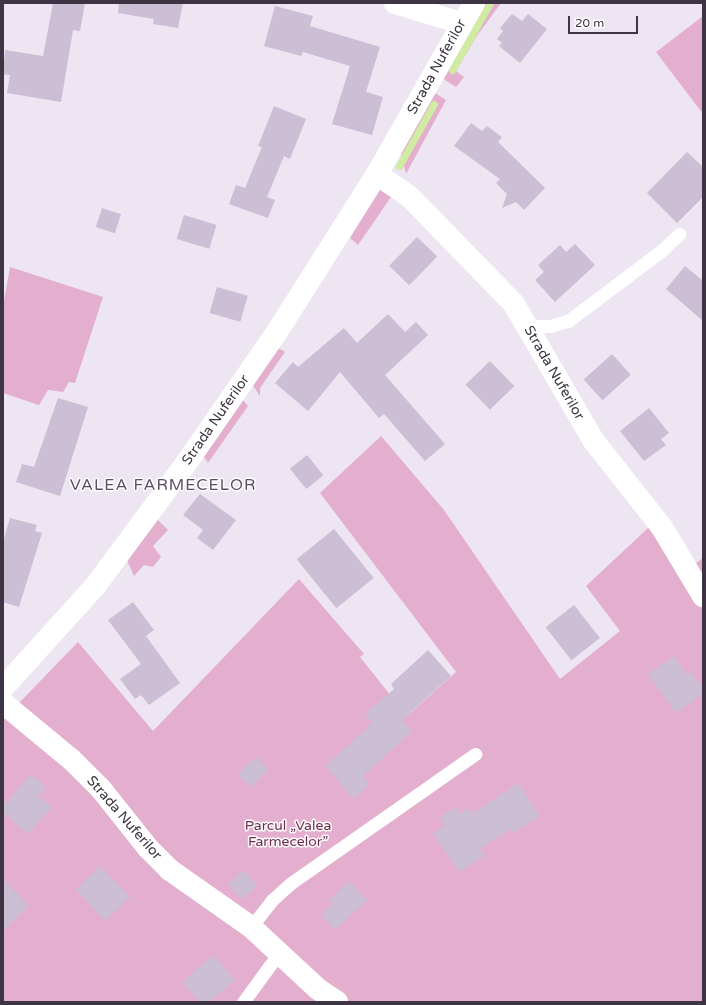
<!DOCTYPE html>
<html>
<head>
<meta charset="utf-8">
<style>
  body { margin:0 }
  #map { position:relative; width:706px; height:1005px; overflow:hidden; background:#ede5f1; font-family:"Varela Round",sans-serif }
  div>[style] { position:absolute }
  .green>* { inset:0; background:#e4afce }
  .stream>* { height:7px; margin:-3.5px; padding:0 3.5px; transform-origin:3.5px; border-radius:3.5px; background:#d0eca3 }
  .building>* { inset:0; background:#cbbed5; transform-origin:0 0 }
  .service>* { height:13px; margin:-6.5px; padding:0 6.5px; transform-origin:6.5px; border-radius:6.5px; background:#fff }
  .minor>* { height:22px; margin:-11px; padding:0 11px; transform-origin:11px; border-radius:11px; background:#fff }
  span { translate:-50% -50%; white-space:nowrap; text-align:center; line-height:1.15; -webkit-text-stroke:3px #fff; paint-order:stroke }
  .street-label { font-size:14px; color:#3d3543 }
  .park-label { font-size:14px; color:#712c48 }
  .quarter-label { font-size:16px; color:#5b4d65; letter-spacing:1px }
  .frame { position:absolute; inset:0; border:4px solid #3d3543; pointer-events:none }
  .scale { position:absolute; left:568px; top:16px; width:70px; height:18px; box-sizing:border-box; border:2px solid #3d3543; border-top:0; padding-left:5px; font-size:12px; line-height:14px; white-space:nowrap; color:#3d3543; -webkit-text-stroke:3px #fff; paint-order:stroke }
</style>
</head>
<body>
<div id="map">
  <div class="green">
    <div style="clip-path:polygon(484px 3px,501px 3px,476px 37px,456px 71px,464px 77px,456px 87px,442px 78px)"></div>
    <div style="clip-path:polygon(703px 16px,703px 114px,656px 52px)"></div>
    <div style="clip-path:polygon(435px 93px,446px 100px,406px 174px,401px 153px)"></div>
    <div style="clip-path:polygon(380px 190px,391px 197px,358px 245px,350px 238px)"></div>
    <div style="clip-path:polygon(10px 267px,103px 297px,75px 383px,69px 382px,63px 392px,48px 390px,39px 405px,3px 393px,3px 307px)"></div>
    <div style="clip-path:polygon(275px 349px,280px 349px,285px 352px,260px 388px,260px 396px,252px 384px)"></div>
    <div style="clip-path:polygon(243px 400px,248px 406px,208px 463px,204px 457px)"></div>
    <div style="clip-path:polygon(381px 436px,444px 510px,560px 679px,620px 631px,586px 586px,662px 515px,696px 563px,703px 558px,703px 1002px,3px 1002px,3px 716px,18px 704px,78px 642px,153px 731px,299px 579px,364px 654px,360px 657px,407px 716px,456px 672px,320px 493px)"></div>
    <div style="clip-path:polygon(156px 518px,168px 530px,153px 546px,161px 557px,153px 567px,144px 565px,134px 576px,126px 558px)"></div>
  </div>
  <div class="stream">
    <div style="left:452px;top:70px;width:77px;rotate:-60.4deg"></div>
    <div style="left:399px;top:166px;width:71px;rotate:-60.6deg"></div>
  </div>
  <div class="building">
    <div style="clip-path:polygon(53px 3px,85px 3px,80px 31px,73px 30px,61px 102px,7px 93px,10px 75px,3px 74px,5px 50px,43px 56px)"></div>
    <div style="clip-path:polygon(119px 3px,183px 3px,178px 28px,153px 24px,154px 19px,118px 13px)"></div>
    <div style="clip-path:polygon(275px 6px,313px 16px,310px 26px,380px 47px,366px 92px,383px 97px,372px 135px,332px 124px,350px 66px,303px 52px,301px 56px,264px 46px)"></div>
    <div style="clip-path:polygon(512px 14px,522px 21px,528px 14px,547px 29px,520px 63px,499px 46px,502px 43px,497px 39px,503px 31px,500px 28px)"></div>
    <div style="clip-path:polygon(274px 106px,306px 119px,290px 159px,284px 156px,267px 197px,275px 200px,268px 218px,229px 204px,236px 185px,245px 188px,262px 147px,258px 146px)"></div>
    <div style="clip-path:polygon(471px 123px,482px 131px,487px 126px,502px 137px,498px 142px,545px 188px,524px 210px,516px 202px,502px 208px,507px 194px,496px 183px,500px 179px,454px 146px)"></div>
    <div style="clip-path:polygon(687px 152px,703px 167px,703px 197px,677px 223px,647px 193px)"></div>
    <div style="left:102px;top:208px;width:20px;height:20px;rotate:18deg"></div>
    <div style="left:184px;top:215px;width:34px;height:25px;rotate:17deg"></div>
    <div style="left:417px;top:237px;width:28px;height:40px;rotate:44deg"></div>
    <div style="clip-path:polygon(575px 244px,595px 265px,555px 302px,535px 280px,544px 272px,538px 265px,560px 245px,566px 252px)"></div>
    <div style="clip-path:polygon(685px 266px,703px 281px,703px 321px,666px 289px)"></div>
    <div style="left:217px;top:287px;width:32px;height:27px;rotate:16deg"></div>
    <div style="clip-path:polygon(388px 314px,405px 332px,416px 322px,428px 335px,385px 375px,445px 444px,425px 461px,384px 414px,379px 418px,340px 372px,308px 411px,275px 383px,293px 362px,298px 367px,344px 328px,357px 343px)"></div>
    <div style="left:612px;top:354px;width:28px;height:38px;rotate:48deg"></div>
    <div style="left:490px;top:361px;width:35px;height:34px;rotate:46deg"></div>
    <div style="clip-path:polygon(58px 398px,88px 407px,60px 496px,16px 482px,22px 464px,34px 467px)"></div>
    <div style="clip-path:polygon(649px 408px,669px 433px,661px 439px,666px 445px,644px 461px,620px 431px)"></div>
    <div style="left:307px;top:455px;width:26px;height:22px;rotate:51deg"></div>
    <div style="clip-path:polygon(200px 494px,236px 520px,213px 550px,197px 538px,203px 530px,183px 515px)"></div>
    <div style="clip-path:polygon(10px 518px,37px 525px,35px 531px,42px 533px,19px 607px,3px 602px,3px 542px)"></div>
    <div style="left:334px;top:529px;width:63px;height:48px;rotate:51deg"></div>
    <div style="clip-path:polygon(133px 602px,154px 630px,146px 636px,180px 683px,149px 705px,141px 695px,135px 699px,120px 679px,141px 664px,108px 620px)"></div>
    <div style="left:574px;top:605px;width:42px;height:36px;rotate:52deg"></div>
    <div style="clip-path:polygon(428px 650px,451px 676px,402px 720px,412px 731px,363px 776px,370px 784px,354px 799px,325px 766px,366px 729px,372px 722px,365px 714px,394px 689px,391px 684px)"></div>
    <div style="clip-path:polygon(674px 656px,687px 675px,691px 672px,703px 689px,703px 694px,676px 713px,648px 674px)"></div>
    <div style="left:256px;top:757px;width:18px;height:25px;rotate:47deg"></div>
    <div style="clip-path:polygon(31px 774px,46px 787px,38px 796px,52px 807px,28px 834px,3px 812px,3px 806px)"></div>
    <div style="clip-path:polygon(518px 783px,540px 816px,514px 833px,511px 829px,480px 849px,484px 856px,459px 872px,433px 833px,445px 826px,439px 818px,455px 807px,460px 814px,468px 808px,472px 814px)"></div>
    <div style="left:100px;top:866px;width:43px;height:34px;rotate:46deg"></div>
    <div style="left:243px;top:870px;width:21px;height:21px;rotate:47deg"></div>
    <div style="clip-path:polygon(3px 879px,29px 906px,3px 931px)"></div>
    <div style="clip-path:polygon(349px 881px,367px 900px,335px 930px,321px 915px,333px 904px,329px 900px)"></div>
    <div style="clip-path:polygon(213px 955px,235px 980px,209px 1002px,200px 1002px,182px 982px)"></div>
  </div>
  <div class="service">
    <div style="left:527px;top:326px;width:23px"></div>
    <div style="left:550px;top:326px;width:19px;rotate:-16deg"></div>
    <div style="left:568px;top:321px;width:116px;rotate:-37deg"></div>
    <div style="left:661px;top:251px;width:25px;rotate:-43deg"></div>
    <div style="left:251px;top:927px;width:33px;rotate:-52deg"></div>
    <div style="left:271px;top:901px;width:27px;rotate:-42deg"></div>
    <div style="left:291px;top:883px;width:225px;rotate:-35deg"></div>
    <div style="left:243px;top:1002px;width:61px;rotate:-53.7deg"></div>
  </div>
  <div class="minor">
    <div style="left:395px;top:3px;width:69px;rotate:16.9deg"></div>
    <div style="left:377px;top:174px;width:40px;rotate:34.9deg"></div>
    <div style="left:410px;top:197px;width:149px;rotate:45.8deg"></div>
    <div style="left:514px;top:304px;width:157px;rotate:59.8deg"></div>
    <div style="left:593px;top:440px;width:110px;rotate:51.7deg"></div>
    <div style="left:661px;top:526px;width:82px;rotate:59deg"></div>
    <div style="left:3px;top:688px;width:139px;rotate:-47.9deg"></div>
    <div style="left:96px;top:585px;width:153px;rotate:-53.5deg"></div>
    <div style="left:187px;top:462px;width:158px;rotate:-55.3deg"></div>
    <div style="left:277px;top:332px;width:187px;rotate:-57.7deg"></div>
    <div style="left:377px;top:174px;width:197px;rotate:-60.4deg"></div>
    <div style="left:3px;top:703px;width:89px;rotate:39.6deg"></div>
    <div style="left:72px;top:760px;width:41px;rotate:45deg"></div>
    <div style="left:101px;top:789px;width:75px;rotate:51.5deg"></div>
    <div style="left:148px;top:848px;width:31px;rotate:45deg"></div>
    <div style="left:170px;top:870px;width:99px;rotate:35.1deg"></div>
    <div style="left:251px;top:927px;width:91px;rotate:42.8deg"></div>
    <div style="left:318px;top:989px;width:23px;rotate:34deg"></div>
  </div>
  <div class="street-label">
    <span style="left:437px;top:67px;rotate:-61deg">Strada Nuferilor</span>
    <span style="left:554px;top:373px;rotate:60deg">Strada Nuferilor</span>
    <span style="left:216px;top:420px;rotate:-55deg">Strada Nuferilor</span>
    <span style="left:124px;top:818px;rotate:49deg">Strada Nuferilor</span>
  </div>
  <div class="park-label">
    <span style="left:288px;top:834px">Parcul „Valea<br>Farmecelor”</span>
  </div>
  <div class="quarter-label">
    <span style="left:163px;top:485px">VALEA FARMECELOR</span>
  </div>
  <div class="frame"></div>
  <div class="scale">20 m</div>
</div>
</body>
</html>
